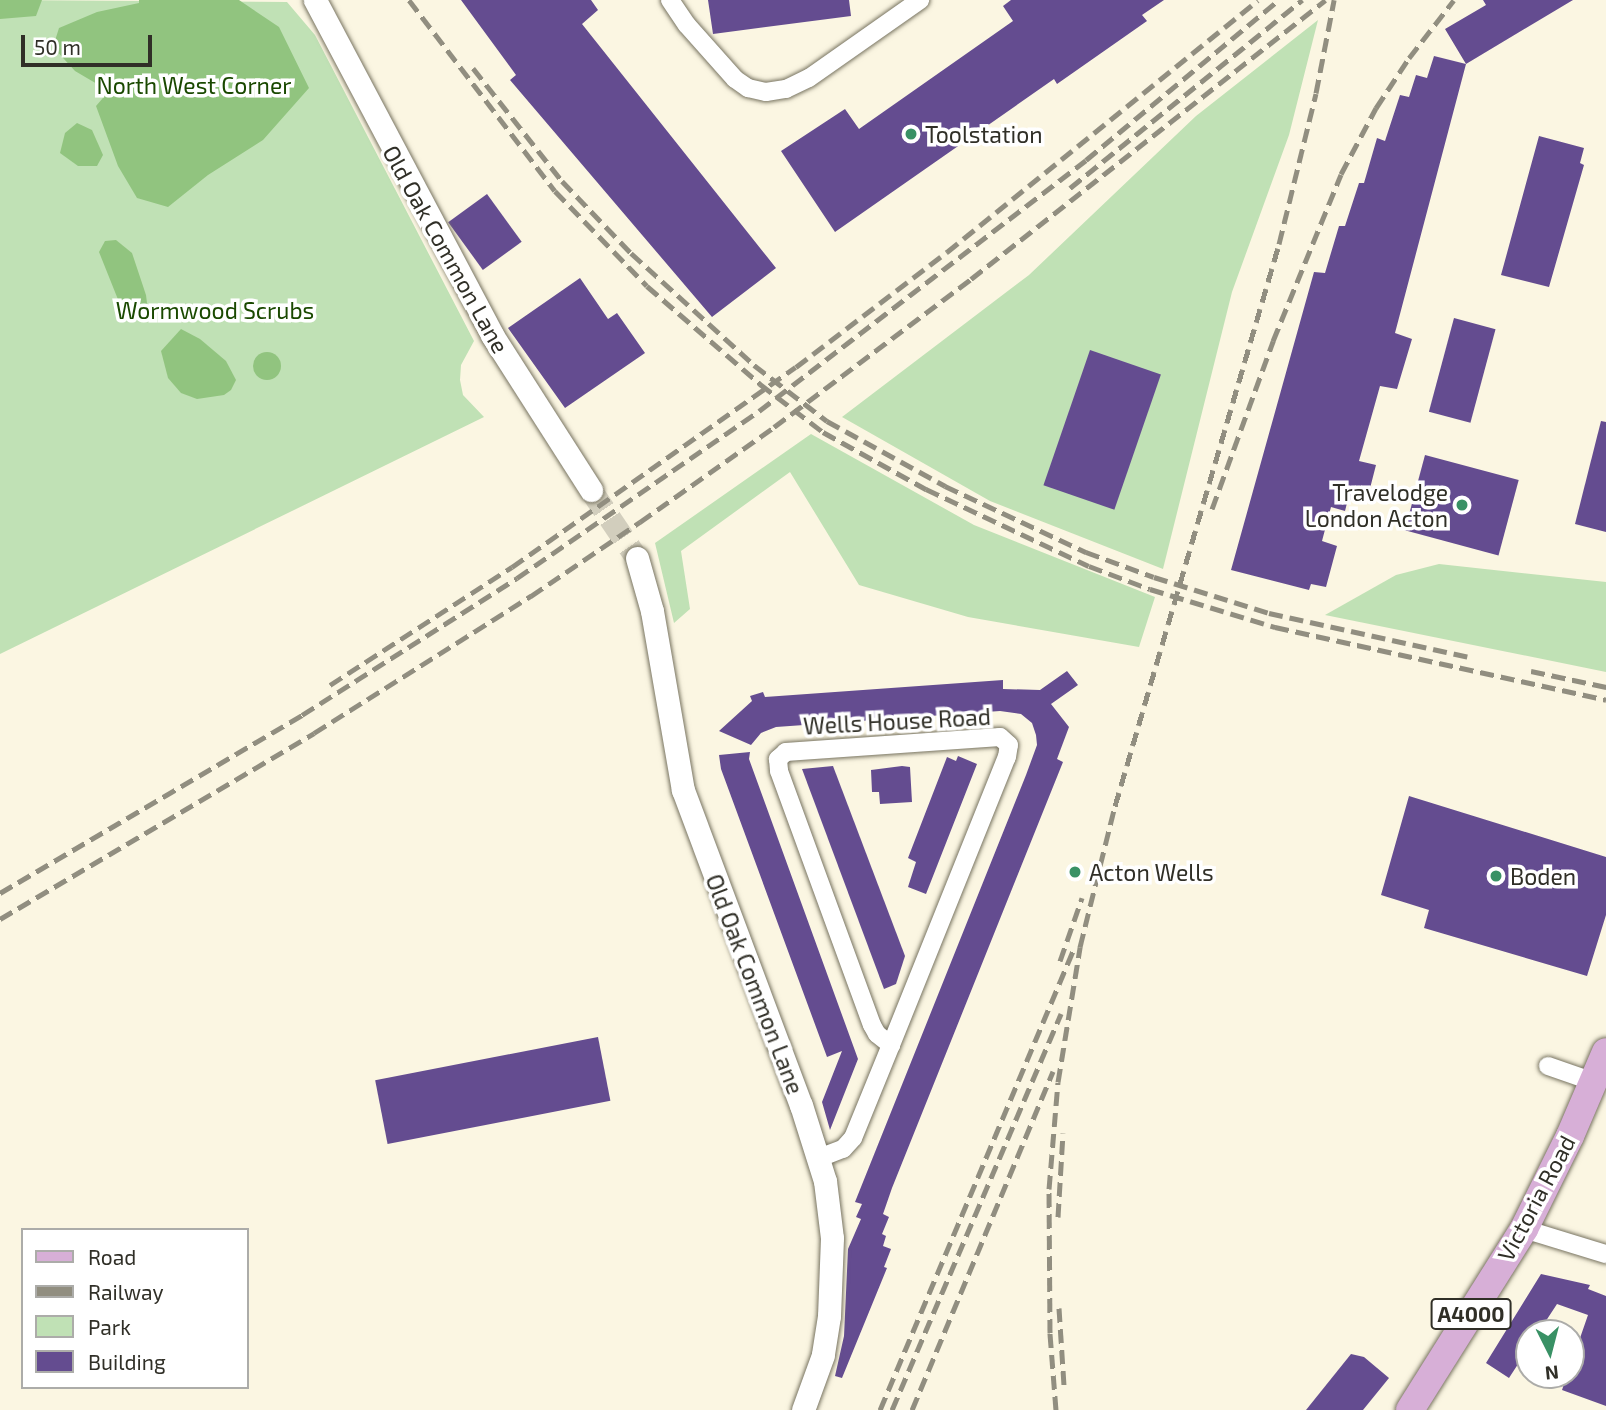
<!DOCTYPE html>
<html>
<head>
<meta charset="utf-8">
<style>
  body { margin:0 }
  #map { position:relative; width:1606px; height:1410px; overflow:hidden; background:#fbf6e2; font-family:"Exo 2",sans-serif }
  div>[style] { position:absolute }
  .green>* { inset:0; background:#c0e1b5 }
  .forest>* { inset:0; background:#91c47f }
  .round { border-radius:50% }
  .building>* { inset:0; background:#644c90; transform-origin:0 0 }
  .tertiary-tunnel>* { height:23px; margin-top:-11.5px; transform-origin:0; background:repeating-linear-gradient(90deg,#d2cebd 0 23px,transparent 0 34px) }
  .roads { filter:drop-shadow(0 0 2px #787461) drop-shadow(0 0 2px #787461) }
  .minor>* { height:18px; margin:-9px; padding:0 9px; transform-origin:9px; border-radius:9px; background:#fff }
  .tertiary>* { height:23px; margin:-11.5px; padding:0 11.5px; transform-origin:11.5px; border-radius:11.5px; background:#fff }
  .primary>* { height:28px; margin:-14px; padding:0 14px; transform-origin:14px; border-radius:14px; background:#d7afd7 }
  .rail>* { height:5px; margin-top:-2.5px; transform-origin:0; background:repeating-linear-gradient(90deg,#918e80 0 14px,transparent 0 21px) }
  .dots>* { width:19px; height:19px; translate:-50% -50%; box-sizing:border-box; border:4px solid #fff; border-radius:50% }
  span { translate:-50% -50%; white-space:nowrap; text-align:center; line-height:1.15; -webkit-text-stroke:7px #fff; paint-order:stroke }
  .shield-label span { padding:2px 5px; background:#fff; border:2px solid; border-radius:5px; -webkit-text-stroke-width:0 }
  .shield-label { font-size:21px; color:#302f27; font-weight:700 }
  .park-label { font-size:23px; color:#1a4900 }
  .poi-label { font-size:23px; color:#302f27 }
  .left { translate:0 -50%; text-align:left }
  .right { translate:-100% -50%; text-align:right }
  .street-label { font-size:23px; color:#302f27 }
  .legend { position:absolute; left:21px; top:1228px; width:228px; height:161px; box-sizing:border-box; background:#fff; border:2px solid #acaca9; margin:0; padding:9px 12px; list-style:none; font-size:21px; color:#302f27 }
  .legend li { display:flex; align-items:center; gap:14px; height:35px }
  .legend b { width:35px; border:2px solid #acaca9 }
  .north { position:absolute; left:1515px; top:1319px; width:70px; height:70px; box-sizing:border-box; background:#fff; border:2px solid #acaca9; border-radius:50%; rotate:174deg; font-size:19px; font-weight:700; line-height:28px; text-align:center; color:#302f27 }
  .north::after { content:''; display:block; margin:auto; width:24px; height:32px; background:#399165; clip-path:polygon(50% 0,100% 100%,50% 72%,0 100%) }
  .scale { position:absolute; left:21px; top:35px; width:131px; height:32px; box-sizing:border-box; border:4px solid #302f27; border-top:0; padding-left:9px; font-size:21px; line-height:24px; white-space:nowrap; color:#302f27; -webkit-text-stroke:5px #fff; paint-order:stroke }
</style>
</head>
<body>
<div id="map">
  <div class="green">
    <div style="clip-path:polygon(0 0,287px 2px,315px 35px,474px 341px,461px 365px,460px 380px,463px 395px,484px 417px,0 654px)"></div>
    <div style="clip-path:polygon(1318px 20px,1289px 135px,1232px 292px,1163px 569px,990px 501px,842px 417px,1029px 275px,1196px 116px)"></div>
    <div style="clip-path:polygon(811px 434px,974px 525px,1155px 597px,1139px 647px,968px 617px,859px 585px,790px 472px,681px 551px,690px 609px,674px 623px,655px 543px)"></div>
    <div style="clip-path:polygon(1439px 564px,1606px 582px,1606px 672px,1325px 615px,1396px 575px)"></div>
  </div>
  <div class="forest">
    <div style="clip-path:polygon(0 0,42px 0,36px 16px,0 19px)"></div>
    <div style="clip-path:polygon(139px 0,239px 0,279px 27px,309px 88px,263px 140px,208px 175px,168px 207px,137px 198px,118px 166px,96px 106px,109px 91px,75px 71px,53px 47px,59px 28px,97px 12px,139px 3px)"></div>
    <div style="clip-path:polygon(77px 123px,92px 130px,103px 155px,97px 166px,78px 166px,60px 153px,65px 133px)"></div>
    <div style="clip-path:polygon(116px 240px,132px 253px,146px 295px,148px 311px,140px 319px,128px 315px,119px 302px,99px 252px,105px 241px)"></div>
    <div style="clip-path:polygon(181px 329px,200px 339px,226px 361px,236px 380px,231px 390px,224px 395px,197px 399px,181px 393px,168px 378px,161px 351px)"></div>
    <div class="round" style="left:253px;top:352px;width:28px;height:28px"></div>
  </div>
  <div class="building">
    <div style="clip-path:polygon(461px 0,591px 0,598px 10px,582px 24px,776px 268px,712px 317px,510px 80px,516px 75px)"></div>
    <div style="clip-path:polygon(708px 0,849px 0,851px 16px,713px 34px)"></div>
    <div style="clip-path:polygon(1011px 0,1164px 0,1142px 15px,1147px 21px,1057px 84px,1054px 79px,835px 232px,781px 151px,845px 109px,859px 129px,1013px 21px,1003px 6px)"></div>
    <div style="clip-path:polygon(1483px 0,1573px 0,1466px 64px,1445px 29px,1486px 5px)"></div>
    <div style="clip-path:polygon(1434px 56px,1466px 64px,1395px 333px,1412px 339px,1397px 389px,1380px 386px,1359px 461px,1376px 465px,1366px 504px,1348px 499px,1345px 511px,1331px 507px,1322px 541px,1337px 546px,1326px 587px,1311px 584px,1309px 590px,1231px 570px,1314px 272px,1325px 273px,1339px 226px,1345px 226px,1359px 183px,1364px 183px,1377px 138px,1385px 141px,1400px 95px,1409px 97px,1416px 75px,1427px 78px)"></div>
    <div style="clip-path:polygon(1539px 136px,1584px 148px,1580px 163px,1584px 165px,1549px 287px,1501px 275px)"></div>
    <div style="left:487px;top:194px;width:59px;height:48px;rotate:54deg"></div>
    <div style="clip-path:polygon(580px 278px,608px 319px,617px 313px,645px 353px,565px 408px,508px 328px)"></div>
    <div style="left:1454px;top:318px;width:43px;height:97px;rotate:15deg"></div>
    <div style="left:1090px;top:350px;width:75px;height:143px;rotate:19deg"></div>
    <div style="clip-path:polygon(1601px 421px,1606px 422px,1606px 532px,1575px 524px)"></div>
    <div style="left:1425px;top:455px;width:97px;height:78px;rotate:15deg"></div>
    <div style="clip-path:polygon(1067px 671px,1078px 685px,1051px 704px,1069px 727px,1057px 759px,1063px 762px,892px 1188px,883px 1214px,889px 1217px,882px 1234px,886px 1236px,883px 1246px,891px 1249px,884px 1267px,887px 1268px,842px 1378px,835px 1376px,844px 1336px,848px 1249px,861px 1219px,856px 1217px,862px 1204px,855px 1202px,1026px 775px,1037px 745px,1036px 735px,1032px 723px,1021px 714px,1000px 711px,776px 727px,761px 733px,751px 745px,719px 731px,752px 701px,750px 696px,763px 692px,765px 697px,1003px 680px,1003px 689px,1040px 690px)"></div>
    <div style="clip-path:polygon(750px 752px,749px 759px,858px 1059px,830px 1130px,822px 1102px,842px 1051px,827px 1057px,721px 769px,719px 755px)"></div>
    <div style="clip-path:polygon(958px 756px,977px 764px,926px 894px,908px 887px,916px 862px,908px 858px,947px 757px,956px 761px)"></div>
    <div style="clip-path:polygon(833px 766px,905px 956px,896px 984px,884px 989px,802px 769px)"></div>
    <div style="clip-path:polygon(902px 766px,910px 767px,912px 802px,880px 804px,879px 792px,872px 792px,871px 770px)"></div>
    <div style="clip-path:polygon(1409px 796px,1606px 857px,1606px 915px,1587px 976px,1424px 928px,1429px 910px,1381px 895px)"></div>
    <div style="left:598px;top:1037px;width:65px;height:227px;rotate:79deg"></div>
    <div style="clip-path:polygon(1541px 1274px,1590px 1285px,1588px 1289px,1606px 1296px,1606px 1406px,1562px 1390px,1567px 1375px,1571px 1375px,1571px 1364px,1588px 1315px,1557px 1304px,1538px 1333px,1529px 1333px,1529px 1347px,1509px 1378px,1486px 1363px)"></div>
    <div style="clip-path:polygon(1351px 1354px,1364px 1357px,1389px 1378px,1363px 1410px,1306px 1410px)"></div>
  </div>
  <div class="tertiary-tunnel">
    <div style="left:591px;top:490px;width:82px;rotate:55.9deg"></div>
  </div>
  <div class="roads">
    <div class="minor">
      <div style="left:670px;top:0;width:30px;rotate:56deg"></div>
      <div style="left:687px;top:25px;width:72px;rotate:48.4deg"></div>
      <div style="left:735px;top:79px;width:16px;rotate:35deg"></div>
      <div style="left:748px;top:88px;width:18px;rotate:13deg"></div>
      <div style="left:766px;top:92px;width:20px;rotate:-9deg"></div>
      <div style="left:786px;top:89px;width:25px;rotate:-26deg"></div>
      <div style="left:809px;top:78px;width:136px;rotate:-35.1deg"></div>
      <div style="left:1548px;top:1066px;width:49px;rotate:19.2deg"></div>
      <div style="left:819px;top:1158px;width:26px;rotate:-21deg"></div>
      <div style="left:843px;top:1149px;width:15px;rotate:-48deg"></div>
      <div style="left:853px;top:1138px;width:100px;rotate:-67.8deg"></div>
      <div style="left:891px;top:1045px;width:310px;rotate:-68.1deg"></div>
      <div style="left:1007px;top:757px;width:12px;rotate:-81deg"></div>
      <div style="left:1009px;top:745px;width:12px;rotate:-138deg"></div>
      <div style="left:1000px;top:737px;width:215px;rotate:176deg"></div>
      <div style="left:786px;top:752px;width:11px;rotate:139deg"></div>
      <div style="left:778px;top:759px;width:12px;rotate:85deg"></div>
      <div style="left:779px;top:771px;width:270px;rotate:69.9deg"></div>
      <div style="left:872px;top:1025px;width:10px;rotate:61deg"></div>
      <div style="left:877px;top:1034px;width:18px;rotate:38deg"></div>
      <div style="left:1524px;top:1229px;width:86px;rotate:17deg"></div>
    </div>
    <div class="tertiary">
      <div style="left:315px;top:0;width:379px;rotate:62.1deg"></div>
      <div style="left:492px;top:335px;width:184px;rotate:57.4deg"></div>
      <div style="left:637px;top:558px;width:55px;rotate:74.2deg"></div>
      <div style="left:652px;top:611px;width:182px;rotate:80.2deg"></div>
      <div style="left:683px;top:790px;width:336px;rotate:69.5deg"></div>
      <div style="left:801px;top:1105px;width:80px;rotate:72.5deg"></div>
      <div style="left:825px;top:1181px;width:57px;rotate:83deg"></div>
      <div style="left:832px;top:1238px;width:78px;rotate:92.2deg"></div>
      <div style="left:829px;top:1316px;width:39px;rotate:99deg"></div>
      <div style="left:823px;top:1355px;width:59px;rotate:110deg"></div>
    </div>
    <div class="primary">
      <div style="left:1410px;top:1410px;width:214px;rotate:-57.8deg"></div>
      <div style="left:1524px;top:1229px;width:104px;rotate:-63.7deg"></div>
      <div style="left:1570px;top:1136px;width:91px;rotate:-66.8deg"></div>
    </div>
  </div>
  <div class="rail">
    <div style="left:409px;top:0;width:240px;rotate:52.6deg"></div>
    <div style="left:555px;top:191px;width:132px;rotate:45.9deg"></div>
    <div style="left:647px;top:286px;width:150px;rotate:40.9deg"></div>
    <div style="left:760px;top:384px;width:79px;rotate:37.3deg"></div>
    <div style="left:823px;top:432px;width:118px;rotate:29deg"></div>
    <div style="left:926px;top:489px;width:180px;rotate:25.3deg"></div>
    <div style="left:1089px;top:566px;width:65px;rotate:20.7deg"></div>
    <div style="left:1150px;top:589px;width:131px;rotate:16.9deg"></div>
    <div style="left:1275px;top:627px;width:339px;rotate:12.4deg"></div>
    <div style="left:473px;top:68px;width:144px;rotate:51.8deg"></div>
    <div style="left:562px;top:181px;width:100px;rotate:46.2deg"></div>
    <div style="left:631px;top:253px;width:166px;rotate:42.3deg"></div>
    <div style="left:754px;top:365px;width:92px;rotate:37.5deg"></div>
    <div style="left:827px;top:421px;width:135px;rotate:28.8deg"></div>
    <div style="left:945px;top:486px;width:156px;rotate:25.1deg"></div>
    <div style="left:1086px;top:552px;width:72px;rotate:20.2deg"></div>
    <div style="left:1154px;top:577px;width:121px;rotate:17.4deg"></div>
    <div style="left:1269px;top:613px;width:205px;rotate:12.4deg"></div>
    <div style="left:1070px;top:188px;width:299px;rotate:-39deg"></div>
    <div style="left:1212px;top:509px;width:179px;rotate:-70deg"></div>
    <div style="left:1273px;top:341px;width:180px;rotate:-67.8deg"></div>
    <div style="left:1341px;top:174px;width:75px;rotate:-62.1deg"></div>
    <div style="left:1376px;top:108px;width:60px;rotate:-56.6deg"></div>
    <div style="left:1409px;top:58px;width:73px;rotate:-52.2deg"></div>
    <div style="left:1531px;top:671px;width:77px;rotate:12deg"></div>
    <div style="left:330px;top:685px;width:217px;rotate:-33deg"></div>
    <div style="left:512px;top:567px;width:347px;rotate:-35.2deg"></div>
    <div style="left:796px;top:367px;width:190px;rotate:-37.3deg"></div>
    <div style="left:947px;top:252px;width:400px;rotate:-39deg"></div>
    <div style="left:0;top:893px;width:351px;rotate:-30.5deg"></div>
    <div style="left:302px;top:715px;width:255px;rotate:-32.5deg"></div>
    <div style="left:517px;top:578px;width:294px;rotate:-34.6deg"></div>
    <div style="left:759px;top:411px;width:412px;rotate:-37.5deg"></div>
    <div style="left:1086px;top:160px;width:251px;rotate:-39.7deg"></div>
    <div style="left:0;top:919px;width:365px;rotate:-30.6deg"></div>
    <div style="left:314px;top:733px;width:257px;rotate:-32.3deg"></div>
    <div style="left:531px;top:596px;width:132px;rotate:-34.2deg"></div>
    <div style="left:640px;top:522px;width:164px;rotate:-35.3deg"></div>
    <div style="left:774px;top:427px;width:246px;rotate:-36.9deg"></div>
    <div style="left:971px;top:279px;width:451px;rotate:-38.2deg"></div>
    <div style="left:1060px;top:961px;width:67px;rotate:-70.8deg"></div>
    <div style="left:1058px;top:1217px;width:84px;rotate:-86.6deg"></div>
    <div style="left:1059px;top:1308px;width:77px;rotate:86.3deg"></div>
    <div style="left:880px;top:1410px;width:499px;rotate:-67.2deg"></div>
    <div style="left:892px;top:1410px;width:431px;rotate:-66.9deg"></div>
    <div style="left:912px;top:1410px;width:367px;rotate:-67.4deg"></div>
    <div style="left:1056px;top:1410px;width:77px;rotate:-94.5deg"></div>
    <div style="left:1050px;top:1333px;width:144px;rotate:-90.4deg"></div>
    <div style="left:1049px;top:1189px;width:107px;rotate:-85.2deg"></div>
    <div style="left:1058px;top:1082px;width:137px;rotate:-80.7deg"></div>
    <div style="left:1080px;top:947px;width:145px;rotate:-76.1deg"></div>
    <div style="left:1115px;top:806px;width:585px;rotate:-73.73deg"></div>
    <div style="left:1279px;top:244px;width:155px;rotate:-76.2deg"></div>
    <div style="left:1316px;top:93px;width:95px;rotate:-79deg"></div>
  </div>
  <div class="dots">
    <div style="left:911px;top:134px;background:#399165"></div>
    <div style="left:1462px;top:505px;background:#399165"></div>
    <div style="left:1075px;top:872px;background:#399165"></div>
    <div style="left:1496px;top:876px;background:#399165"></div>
  </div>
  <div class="shield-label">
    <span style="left:1471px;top:1314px">A4000</span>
  </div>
  <div class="park-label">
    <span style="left:194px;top:85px">North West Corner</span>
    <span style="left:215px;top:310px">Wormwood Scrubs</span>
  </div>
  <div class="poi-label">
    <span class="left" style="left:925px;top:134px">Toolstation</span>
    <span class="right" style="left:1448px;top:505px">Travelodge<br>London Acton</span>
    <span class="left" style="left:1089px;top:872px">Acton Wells</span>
    <span class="left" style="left:1510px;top:876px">Boden</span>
  </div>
  <div class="street-label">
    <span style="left:446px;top:249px;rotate:61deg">Old Oak Common Lane</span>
    <span style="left:897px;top:721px;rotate:-3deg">Wells House Road</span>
    <span style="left:755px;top:984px;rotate:69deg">Old Oak Common Lane</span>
    <span style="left:1536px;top:1198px;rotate:-62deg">Victoria Road</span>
  </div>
  <ul class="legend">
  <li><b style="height:9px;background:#d7afd7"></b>Road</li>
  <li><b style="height:9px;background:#918e80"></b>Railway</li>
  <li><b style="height:19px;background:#c0e1b5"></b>Park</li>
  <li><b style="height:19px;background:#644c90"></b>Building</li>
  </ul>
  <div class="north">N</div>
  <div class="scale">50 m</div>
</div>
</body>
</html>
